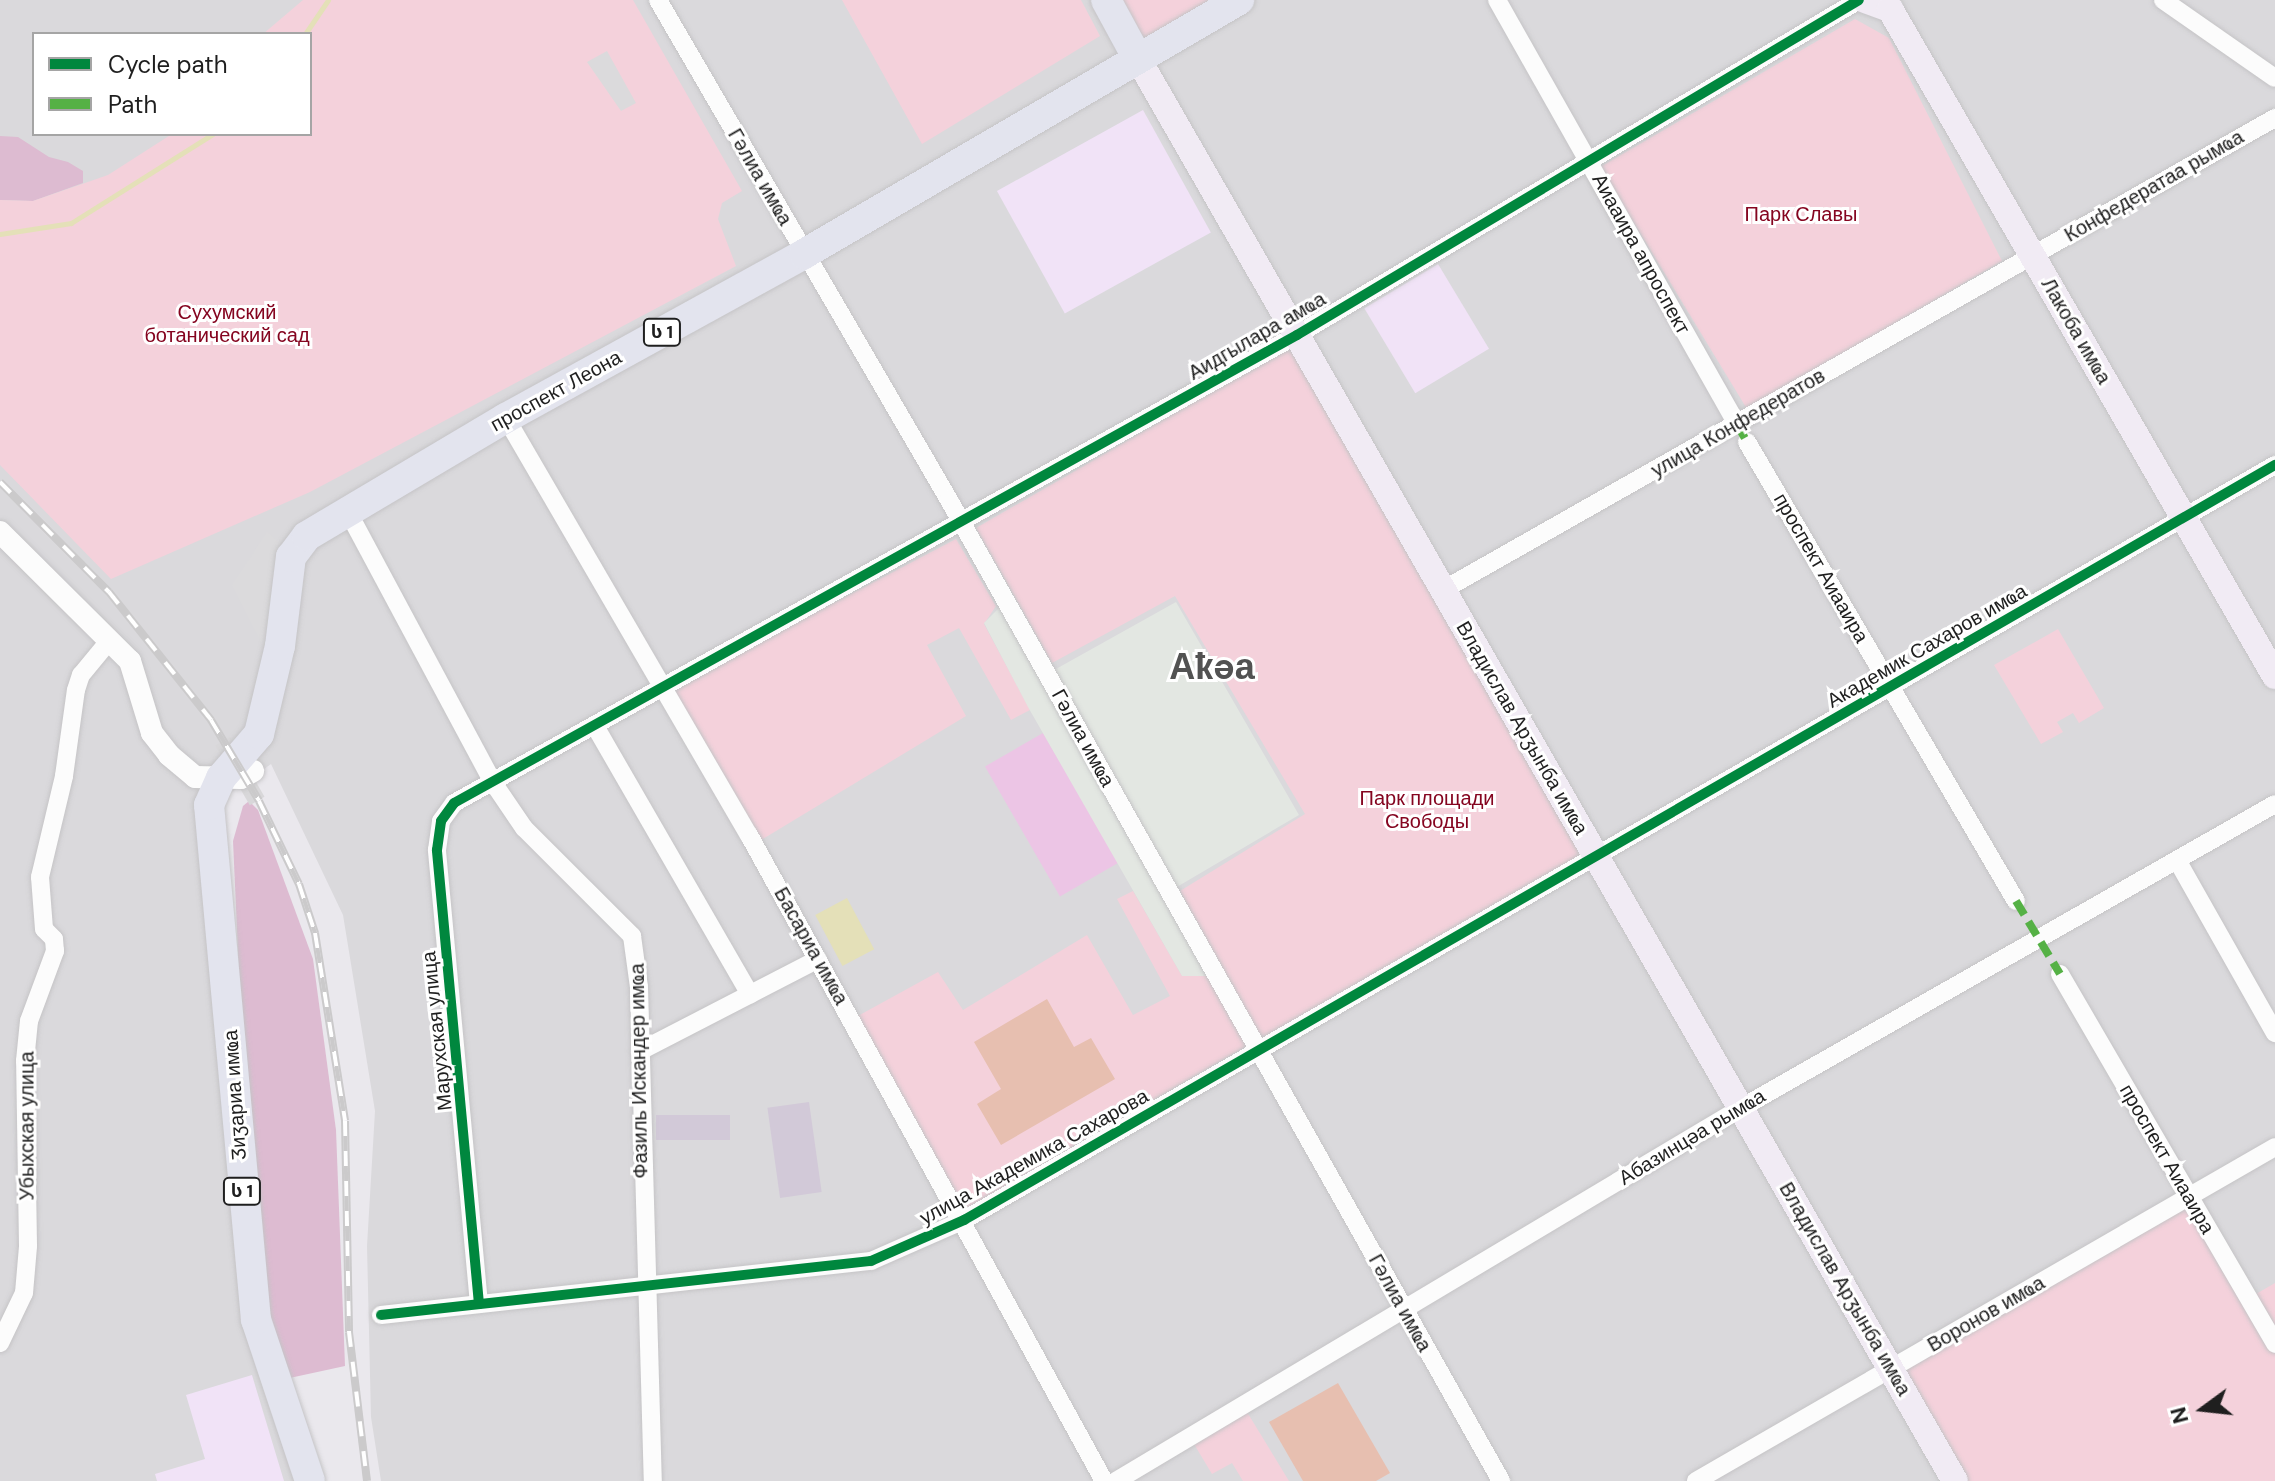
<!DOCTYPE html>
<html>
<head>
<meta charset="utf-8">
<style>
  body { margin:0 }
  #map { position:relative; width:2275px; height:1481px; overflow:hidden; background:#eae8ed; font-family:"DM Sans","Noto Sans Georgian",sans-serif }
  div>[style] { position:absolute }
  .residential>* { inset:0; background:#dad9dc }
  .education>* { inset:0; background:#f1e3f7; transform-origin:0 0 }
  .construction>* { inset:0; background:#d2c9d8; transform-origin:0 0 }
  .grass>* { inset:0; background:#ecc5e5; transform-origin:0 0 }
  .forest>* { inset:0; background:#ddbbd1 }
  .park>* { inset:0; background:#f4d1db }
  .pitch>* { inset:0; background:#e7bfb0 }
  .parking>* { inset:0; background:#dbdadc }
  .plaza>* { inset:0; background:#e3e7e2 }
  .water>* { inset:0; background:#e4e0b8; transform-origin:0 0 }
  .pier>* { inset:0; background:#d8d7d9; transform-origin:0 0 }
  .stream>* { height:5px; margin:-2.5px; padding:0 2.5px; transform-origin:2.5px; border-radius:2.5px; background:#e4e0b8 }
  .roads { filter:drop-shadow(0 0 2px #c5c4c6) drop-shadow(0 0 2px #c5c4c6) }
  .minor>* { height:18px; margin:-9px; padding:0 9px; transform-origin:9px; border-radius:9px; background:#fcfcfc }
  .tertiary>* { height:22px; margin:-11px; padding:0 11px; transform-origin:11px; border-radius:11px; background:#fcfcfc }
  .secondary>* { height:26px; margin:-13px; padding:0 13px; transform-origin:13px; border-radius:13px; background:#f1ebf4 }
  .trunk>* { height:30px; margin:-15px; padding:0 15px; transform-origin:15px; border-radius:15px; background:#e3e4ee }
  .rail>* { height:8px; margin-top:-4px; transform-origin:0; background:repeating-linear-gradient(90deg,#fff 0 15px,#cbcacb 0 30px); box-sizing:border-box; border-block:2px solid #cbcacb }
  .quiet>* { height:8px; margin-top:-4px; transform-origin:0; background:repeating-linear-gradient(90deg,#55b145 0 16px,transparent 0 24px) }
  .cycleway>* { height:10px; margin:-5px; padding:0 5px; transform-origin:5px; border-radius:5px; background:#00873e }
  span { translate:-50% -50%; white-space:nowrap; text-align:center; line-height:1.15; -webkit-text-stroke:6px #fff; paint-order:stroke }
  .shield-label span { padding:2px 6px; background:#fff; border:2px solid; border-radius:6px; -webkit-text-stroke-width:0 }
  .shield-label { font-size:18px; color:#1f1f1f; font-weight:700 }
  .street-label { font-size:20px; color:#1f1f1f }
  .park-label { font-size:20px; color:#850520 }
  .town-label { font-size:36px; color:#525252; font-weight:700 }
  .legend { position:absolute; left:32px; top:32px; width:280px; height:104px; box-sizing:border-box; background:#fff; border:2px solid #a5a5a5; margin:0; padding:10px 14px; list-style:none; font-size:24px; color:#1f1f1f }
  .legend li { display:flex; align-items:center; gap:16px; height:40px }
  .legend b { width:40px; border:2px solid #a5a5a5 }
  .north { position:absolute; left:2163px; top:1369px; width:80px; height:80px; -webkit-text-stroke:6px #fff; paint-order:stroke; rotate:255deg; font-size:22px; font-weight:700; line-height:32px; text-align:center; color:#1f1f1f }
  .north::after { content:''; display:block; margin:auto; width:28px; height:36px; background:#1f1f1f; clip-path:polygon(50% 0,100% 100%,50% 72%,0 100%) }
</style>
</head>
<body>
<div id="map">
  <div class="residential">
    <div style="clip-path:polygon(evenodd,0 0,2275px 0,2275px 1481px,381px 1481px,371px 1417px,367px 1246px,375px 1111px,343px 915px,271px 764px,203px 813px,223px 1009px,310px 1481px,0 1481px,0 0,34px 34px,310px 34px,310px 134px,34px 134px,34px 34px)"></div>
  </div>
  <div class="education">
    <div style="left:1143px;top:110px;width:140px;height:167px;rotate:61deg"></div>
    <div style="left:1438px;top:264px;width:99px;height:86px;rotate:59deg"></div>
    <div style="clip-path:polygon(252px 1375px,284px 1481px,157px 1481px,155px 1474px,205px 1459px,186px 1395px)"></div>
  </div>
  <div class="construction">
    <div style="left:809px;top:1102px;width:91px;height:42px;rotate:82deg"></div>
    <div style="left:730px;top:1115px;width:25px;height:74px;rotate:90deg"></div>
  </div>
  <div class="grass">
    <div style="left:1043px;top:733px;width:150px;height:67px;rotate:60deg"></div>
  </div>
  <div class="forest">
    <div style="clip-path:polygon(0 136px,18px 137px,49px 157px,68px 162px,83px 171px,83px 183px,33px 201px,0 200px)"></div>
    <div style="clip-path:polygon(249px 801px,258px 810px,313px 959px,336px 1130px,345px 1366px,285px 1379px,261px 1277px,239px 975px,233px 841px,243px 806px)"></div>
  </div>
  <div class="park">
    <div style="clip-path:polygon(303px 0,633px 0,742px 191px,722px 203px,718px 219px,736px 266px,310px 492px,111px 579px,0 465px,0 200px,33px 201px,108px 175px,172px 134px,310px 134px,310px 34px,263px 34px)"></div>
    <div style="clip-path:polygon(842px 0,1081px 0,1100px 36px,922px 144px)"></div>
    <div style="clip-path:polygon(1120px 0,1213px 0,1143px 40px)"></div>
    <div style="clip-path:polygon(1855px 19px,1889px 38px,2002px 261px,1747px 409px,1600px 167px)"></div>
    <div style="clip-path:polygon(1296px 343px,1592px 855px,1262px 1039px,1180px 891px,1305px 814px,1175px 596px,1052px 663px,976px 528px)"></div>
    <div style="clip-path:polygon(956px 539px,996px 606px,984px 624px,1030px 710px,1011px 720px,959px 628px,927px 645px,966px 716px,758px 842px,669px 689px)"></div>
    <div style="clip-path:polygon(2058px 629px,2104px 708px,2079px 723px,2073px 713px,2057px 722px,2063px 732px,2041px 744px,1994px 665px)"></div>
    <div style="clip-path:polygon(1133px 891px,1182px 976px,1209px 976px,1248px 1045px,965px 1209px,856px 1017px,938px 972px,963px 1010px,1087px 935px,1133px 1015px,1170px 996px,1117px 899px)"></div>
    <div style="clip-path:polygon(2189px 1197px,2275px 1344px,2275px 1481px,1955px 1481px,1891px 1369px)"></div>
    <div style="clip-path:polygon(2275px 1283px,2275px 1328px,2256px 1294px)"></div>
    <div style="clip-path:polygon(1247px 1412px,1289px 1481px,1243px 1481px,1232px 1463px,1212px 1474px,1194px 1444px)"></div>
  </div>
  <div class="pitch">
    <div style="clip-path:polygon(1047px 999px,1074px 1047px,1091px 1038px,1115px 1079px,1001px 1145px,977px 1104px,1001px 1089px,974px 1042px)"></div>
    <div style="clip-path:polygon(1338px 1383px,1390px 1473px,1376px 1481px,1303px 1481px,1269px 1422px)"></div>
  </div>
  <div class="parking">
    <div style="clip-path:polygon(607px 51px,636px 103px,621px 111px,587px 62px)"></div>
    <div style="clip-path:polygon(267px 532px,285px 548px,273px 642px,263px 646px,232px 585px)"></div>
  </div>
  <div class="plaza">
    <div style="clip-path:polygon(1006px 601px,1047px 674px,1176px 602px,1299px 815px,1170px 891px,1209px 976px,1182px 976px,1028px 707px,984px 623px)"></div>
  </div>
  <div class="water">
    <div style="left:847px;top:898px;width:58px;height:36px;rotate:62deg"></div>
  </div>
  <div class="pier">
    <div style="left:230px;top:737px;width:69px;height:17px;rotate:60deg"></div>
  </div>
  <div class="stream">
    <div style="left:305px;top:34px;width:41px;rotate:-55.9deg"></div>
    <div style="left:0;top:234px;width:72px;rotate:-8.8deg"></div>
    <div style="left:71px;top:223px;width:168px;rotate:-32.1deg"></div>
  </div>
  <div class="roads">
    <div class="minor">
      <div style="left:658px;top:0;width:579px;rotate:59.8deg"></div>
      <div style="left:949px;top:500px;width:1126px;rotate:60.63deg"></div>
      <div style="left:1497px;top:0;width:487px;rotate:60.5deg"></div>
      <div style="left:2163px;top:0;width:136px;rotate:34.9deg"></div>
      <div style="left:506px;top:418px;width:483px;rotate:59.8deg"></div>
      <div style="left:749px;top:835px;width:737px;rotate:61.21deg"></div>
      <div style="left:1747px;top:442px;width:532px;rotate:59.63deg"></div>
      <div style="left:348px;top:512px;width:305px;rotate:61.8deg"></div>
      <div style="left:492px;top:781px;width:57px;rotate:55.8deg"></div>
      <div style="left:524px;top:828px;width:153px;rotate:45deg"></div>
      <div style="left:632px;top:936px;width:51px;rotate:82.2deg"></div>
      <div style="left:639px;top:987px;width:494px;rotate:88.4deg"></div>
      <div style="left:1443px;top:590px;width:957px;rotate:-29.57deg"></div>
      <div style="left:595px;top:726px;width:310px;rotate:60deg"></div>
      <div style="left:2177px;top:860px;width:199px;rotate:60.5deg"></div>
      <div style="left:2060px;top:974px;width:428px;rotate:59.8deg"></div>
      <div style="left:640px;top:1051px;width:200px;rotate:-27.3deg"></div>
      <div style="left:479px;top:1304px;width:456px;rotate:-95.3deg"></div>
      <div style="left:437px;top:850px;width:29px;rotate:-82deg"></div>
      <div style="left:441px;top:821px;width:22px;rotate:-54deg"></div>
      <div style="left:454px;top:803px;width:964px;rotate:-29.04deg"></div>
      <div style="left:1297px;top:335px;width:654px;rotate:-30.8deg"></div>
      <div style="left:381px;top:1315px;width:493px;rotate:-6.3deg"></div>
      <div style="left:871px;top:1261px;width:102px;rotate:-23.8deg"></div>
      <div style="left:964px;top:1220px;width:1513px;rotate:-29.94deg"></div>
      <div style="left:0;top:1343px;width:55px;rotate:-64.4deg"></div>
      <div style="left:24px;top:1293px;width:47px;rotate:-85.1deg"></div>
      <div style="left:28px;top:1246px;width:185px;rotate:-90.9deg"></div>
      <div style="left:25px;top:1061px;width:40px;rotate:-84.3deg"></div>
      <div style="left:29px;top:1021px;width:75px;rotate:-69.6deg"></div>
      <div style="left:55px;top:951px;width:12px;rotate:-95deg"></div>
      <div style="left:54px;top:939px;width:14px;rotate:-135deg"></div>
      <div style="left:44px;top:929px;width:52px;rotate:-94.4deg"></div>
      <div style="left:40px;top:877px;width:104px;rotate:-76.6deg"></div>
      <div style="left:64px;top:776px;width:87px;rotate:-82.1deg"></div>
      <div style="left:76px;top:690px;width:16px;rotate:-72deg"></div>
      <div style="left:81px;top:675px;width:45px;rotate:-50.4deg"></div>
      <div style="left:1116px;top:1481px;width:728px;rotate:-30.83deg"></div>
      <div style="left:1741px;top:1108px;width:614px;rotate:-29.65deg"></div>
      <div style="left:1696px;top:1481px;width:668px;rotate:-29.98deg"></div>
    </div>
    <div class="tertiary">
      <div style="left:0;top:532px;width:183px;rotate:44.8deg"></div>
      <div style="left:130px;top:661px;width:75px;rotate:73deg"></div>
      <div style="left:152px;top:733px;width:28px;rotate:52deg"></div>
      <div style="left:169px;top:755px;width:34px;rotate:40deg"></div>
      <div style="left:195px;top:777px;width:46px;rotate:1.2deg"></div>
      <div style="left:241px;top:778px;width:14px;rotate:-30deg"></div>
    </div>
    <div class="secondary">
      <div style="left:1865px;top:0;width:27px;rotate:20deg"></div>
      <div style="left:1890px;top:9px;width:770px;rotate:60.01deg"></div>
      <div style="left:1137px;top:57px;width:1642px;rotate:60.13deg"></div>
    </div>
    <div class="trunk">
      <div style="left:1106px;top:0;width:65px;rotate:61.5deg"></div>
      <div style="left:310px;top:1481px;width:170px;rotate:-108.5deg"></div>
      <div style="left:256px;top:1320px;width:517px;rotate:-95.21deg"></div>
      <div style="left:209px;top:805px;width:30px;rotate:-66deg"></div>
      <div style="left:221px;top:778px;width:58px;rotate:-49.2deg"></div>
      <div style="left:259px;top:734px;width:90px;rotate:-76.6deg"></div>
      <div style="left:280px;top:646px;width:90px;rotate:-83deg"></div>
      <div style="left:291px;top:557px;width:26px;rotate:-53deg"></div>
      <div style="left:307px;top:536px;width:231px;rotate:-30.7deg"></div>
      <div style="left:506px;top:418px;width:340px;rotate:-28.8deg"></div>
      <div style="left:804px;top:254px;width:504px;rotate:-30.28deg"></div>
    </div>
  </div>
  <div class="rail">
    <div style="left:0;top:482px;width:155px;rotate:45.3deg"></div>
    <div style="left:109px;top:592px;width:164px;rotate:51.4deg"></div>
    <div style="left:211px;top:720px;width:94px;rotate:59.3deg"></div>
    <div style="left:259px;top:801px;width:92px;rotate:64.3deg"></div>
    <div style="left:299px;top:884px;width:52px;rotate:71.9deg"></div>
    <div style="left:315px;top:933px;width:190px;rotate:80.9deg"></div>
    <div style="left:345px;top:1121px;width:211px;rotate:88.9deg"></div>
    <div style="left:349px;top:1332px;width:150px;rotate:83.1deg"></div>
  </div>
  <div class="quiet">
    <div style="left:1737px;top:424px;width:21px;rotate:61deg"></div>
    <div style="left:2016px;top:901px;width:85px;rotate:58.9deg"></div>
  </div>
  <div class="cycleway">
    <div style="left:479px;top:1304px;width:456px;rotate:-95.3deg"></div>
    <div style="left:437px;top:850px;width:29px;rotate:-82deg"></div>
    <div style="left:441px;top:821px;width:22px;rotate:-54deg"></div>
    <div style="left:454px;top:803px;width:964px;rotate:-29.04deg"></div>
    <div style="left:1297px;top:335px;width:654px;rotate:-30.8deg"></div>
    <div style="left:381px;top:1315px;width:493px;rotate:-6.3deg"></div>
    <div style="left:871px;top:1261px;width:102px;rotate:-23.8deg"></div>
    <div style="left:964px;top:1220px;width:1513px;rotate:-29.94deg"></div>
  </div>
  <div class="shield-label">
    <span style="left:662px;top:332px">ს 1</span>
    <span style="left:242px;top:1191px">ს 1</span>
  </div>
  <div class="street-label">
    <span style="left:760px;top:177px;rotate:60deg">Гәлиа имҩа</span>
    <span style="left:2154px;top:186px;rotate:-30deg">Конфедератаа рымҩа</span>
    <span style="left:1641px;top:254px;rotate:61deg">Аиааира апроспект</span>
    <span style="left:2076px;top:331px;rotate:60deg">Лакоба имҩа</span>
    <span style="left:1257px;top:336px;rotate:-30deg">Аидгылара амҩа</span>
    <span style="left:556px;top:391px;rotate:-29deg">проспект Леона</span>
    <span style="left:1738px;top:423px;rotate:-30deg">улица Конфедератов</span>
    <span style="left:1821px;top:568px;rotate:60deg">проспект Аиааира</span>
    <span style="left:1927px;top:646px;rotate:-30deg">Академик Сахаров имҩа</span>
    <span style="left:1522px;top:728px;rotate:60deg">Владислав Арӡынба имҩа</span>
    <span style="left:1083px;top:738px;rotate:61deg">Гәлиа имҩа</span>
    <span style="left:811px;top:946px;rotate:61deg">Басариа имҩа</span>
    <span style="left:437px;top:1031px;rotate:-96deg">Марухская улица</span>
    <span style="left:639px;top:1071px;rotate:-91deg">Фазиль Искандер имҩа</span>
    <span style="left:235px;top:1095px;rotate:-94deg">Ӡиӡариа имҩа</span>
    <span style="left:27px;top:1126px;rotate:-90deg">Убыхская улица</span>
    <span style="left:1692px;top:1137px;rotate:-31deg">Абазинцәа рымҩа</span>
    <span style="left:1034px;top:1157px;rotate:-29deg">улица Академика Сахарова</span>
    <span style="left:2167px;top:1159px;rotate:60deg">проспект Аиааира</span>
    <span style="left:1845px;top:1289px;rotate:60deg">Владислав Арӡынба имҩа</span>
    <span style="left:1400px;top:1303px;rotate:61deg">Гәлиа имҩа</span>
    <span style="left:1986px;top:1314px;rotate:-30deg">Воронов имҩа</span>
  </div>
  <div class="park-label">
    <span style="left:1801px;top:214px">Парк Славы</span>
    <span style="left:227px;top:324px">Сухумский<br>ботанический сад</span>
    <span style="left:1427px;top:810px">Парк площади<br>Свободы</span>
  </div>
  <div class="town-label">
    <span style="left:1212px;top:667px">Аҟəа</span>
  </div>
  <ul class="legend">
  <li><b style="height:10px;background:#00873e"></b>Cycle path</li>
  <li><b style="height:10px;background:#55b145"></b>Path</li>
  </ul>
  <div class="north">N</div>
</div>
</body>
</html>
